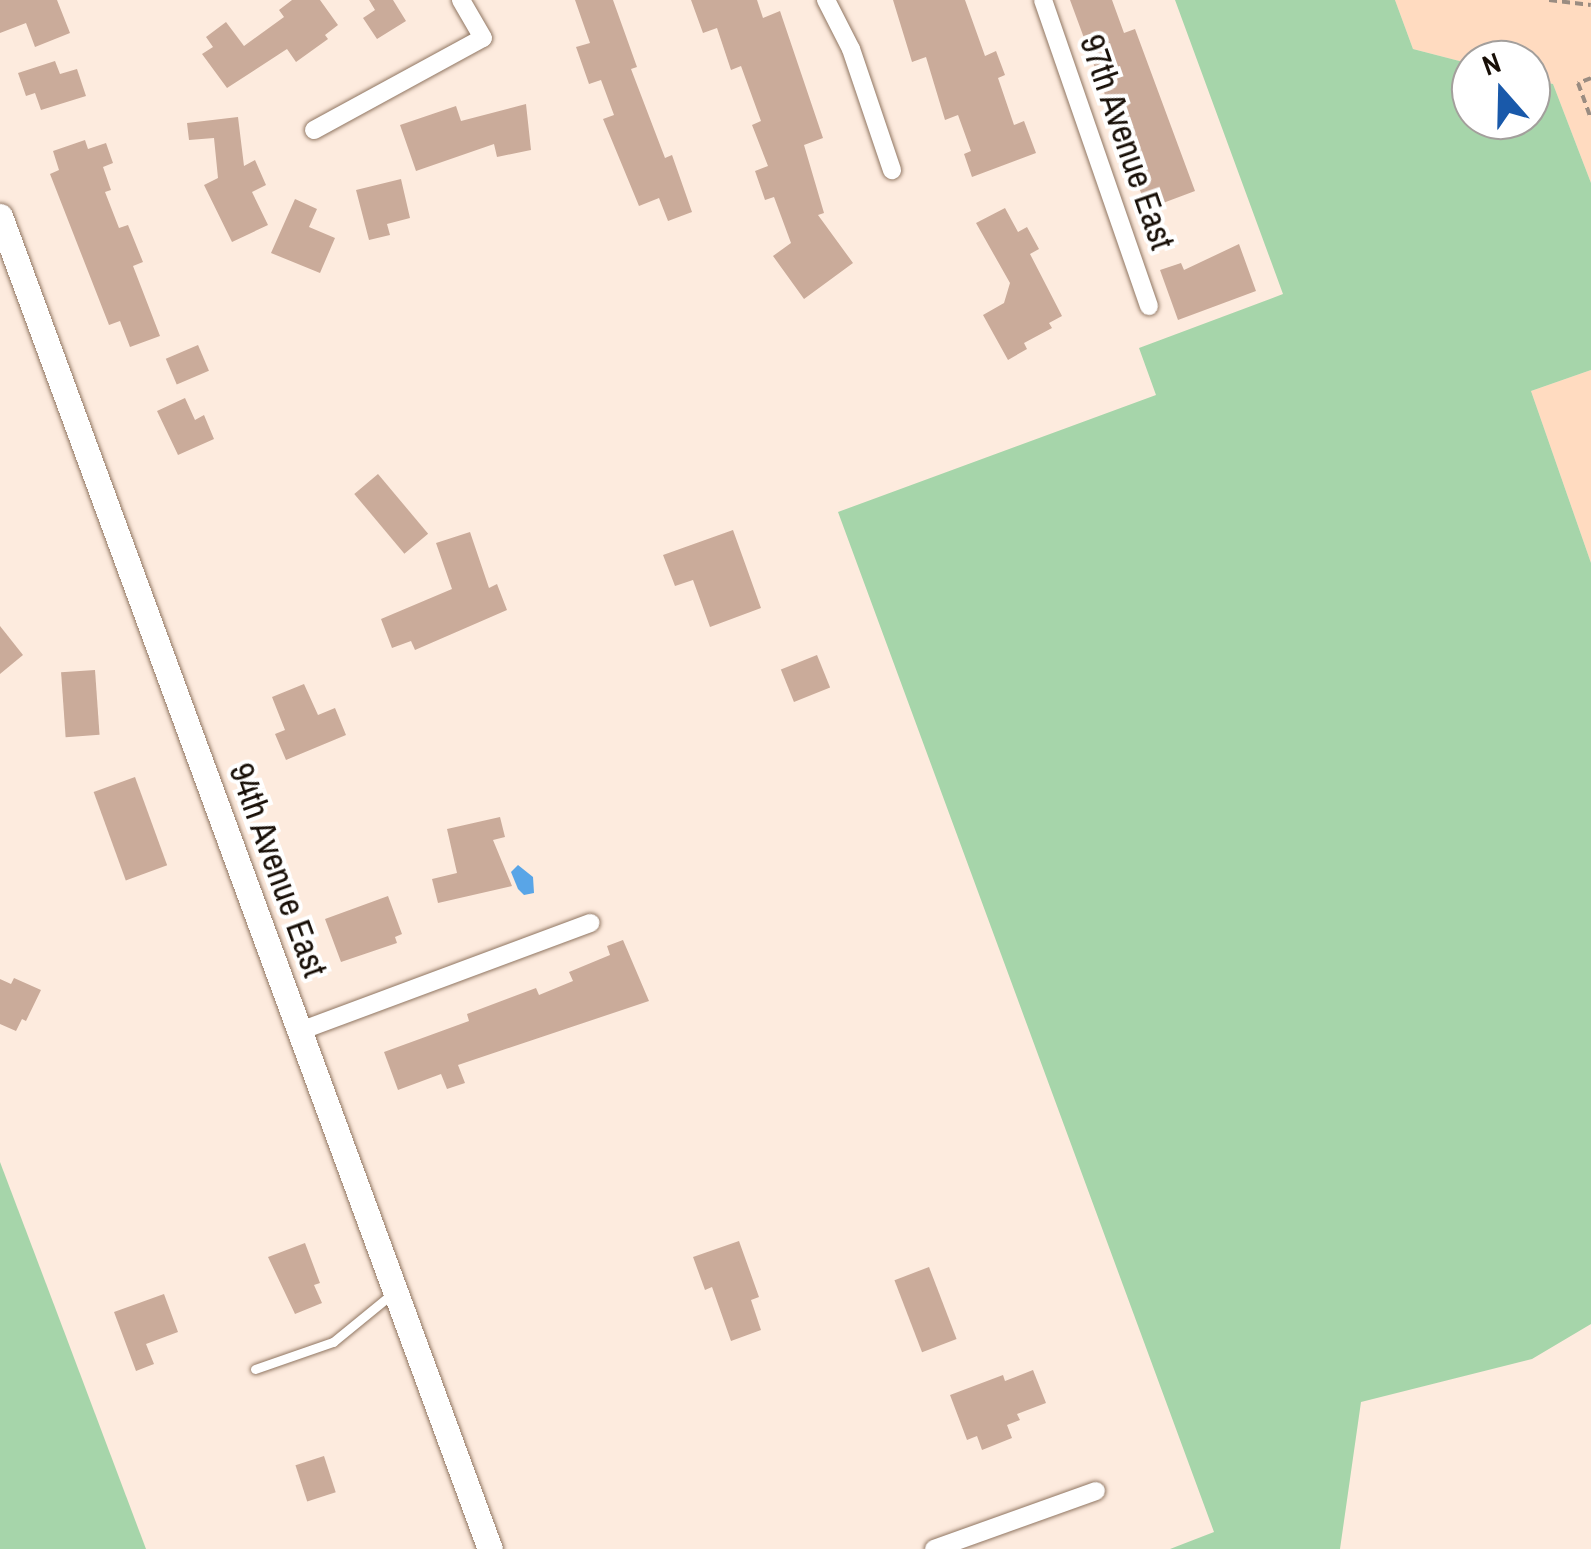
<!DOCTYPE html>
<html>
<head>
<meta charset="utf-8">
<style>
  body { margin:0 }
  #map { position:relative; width:1591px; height:1549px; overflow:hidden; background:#fdebde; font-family:"Archivo Narrow",sans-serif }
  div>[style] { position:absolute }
  .built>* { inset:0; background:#ffdbc0 }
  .green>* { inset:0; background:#a6d5aa }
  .water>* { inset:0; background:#59a5e7 }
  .building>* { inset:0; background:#caab9a; transform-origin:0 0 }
  .path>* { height:4px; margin-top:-2px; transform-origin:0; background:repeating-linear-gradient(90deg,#9a8c81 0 8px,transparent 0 13px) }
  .roads { filter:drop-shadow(0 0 2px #907662) drop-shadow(0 0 2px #907662) }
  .lane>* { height:9px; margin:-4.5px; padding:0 4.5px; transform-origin:4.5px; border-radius:4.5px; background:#fff }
  .street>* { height:18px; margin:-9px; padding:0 9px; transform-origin:9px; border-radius:9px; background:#fff }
  .secondary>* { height:25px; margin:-12.5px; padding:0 12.5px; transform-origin:12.5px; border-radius:12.5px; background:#fff }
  span { translate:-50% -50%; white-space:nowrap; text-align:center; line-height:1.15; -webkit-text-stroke:8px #fff; paint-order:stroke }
  .street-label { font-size:35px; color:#180f07 }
  .north { position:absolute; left:1451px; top:40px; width:100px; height:100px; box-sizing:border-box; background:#fff; border:2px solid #a39f9c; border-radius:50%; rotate:340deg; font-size:28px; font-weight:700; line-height:40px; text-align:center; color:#180f07 }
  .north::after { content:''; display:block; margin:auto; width:35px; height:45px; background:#1959aa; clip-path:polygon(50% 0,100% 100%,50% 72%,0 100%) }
</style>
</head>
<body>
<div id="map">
  <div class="built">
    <div style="clip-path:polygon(1395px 0,1591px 0,1591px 183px,1553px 84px,1531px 79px,1531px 60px,1471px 60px,1471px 64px,1413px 49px)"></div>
    <div style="clip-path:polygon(1591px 370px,1591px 563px,1531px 391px)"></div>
  </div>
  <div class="green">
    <div style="clip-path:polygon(1175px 0,1395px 0,1413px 49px,1471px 64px,1471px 120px,1531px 120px,1531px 79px,1553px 84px,1591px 183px,1591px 370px,1531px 391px,1591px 563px,1591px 1324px,1532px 1359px,1361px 1402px,1340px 1549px,1170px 1549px,1214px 1532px,838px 512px,1156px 395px,1139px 348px,1283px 294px)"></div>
    <div style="clip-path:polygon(0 1162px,56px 1310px,146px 1549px,0 1549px)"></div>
  </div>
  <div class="water">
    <div style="clip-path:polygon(518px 865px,533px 877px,534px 893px,524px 895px,518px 889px,511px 872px)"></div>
  </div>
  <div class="building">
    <div style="clip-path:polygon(0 0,57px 0,70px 33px,35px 47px,26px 23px,0 33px)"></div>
    <div style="clip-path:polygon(292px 0,320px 0,338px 25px,325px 35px,328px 39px,296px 62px,287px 49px,227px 88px,202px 54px,213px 47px,206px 37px,226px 22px,244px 46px,284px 17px,279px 10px)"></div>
    <div style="clip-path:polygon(369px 0,393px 0,406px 21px,377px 39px,363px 18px,375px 10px)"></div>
    <div style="clip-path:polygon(575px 0,613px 0,637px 67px,631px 69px,665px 158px,672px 155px,692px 212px,668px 221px,659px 198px,639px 206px,603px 119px,614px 115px,601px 80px,589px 84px,576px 47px,590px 43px)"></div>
    <div style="clip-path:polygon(691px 0,757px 0,763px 18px,780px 11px,823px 138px,804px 145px,824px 213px,818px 215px,853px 263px,804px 299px,773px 256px,791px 243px,774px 197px,765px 200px,755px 171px,768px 166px,752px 125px,761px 121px,741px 66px,731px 70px,717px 28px,703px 33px)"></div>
    <div style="clip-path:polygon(893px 0,965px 0,985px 56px,996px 51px,1005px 75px,998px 78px,1014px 125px,1024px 121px,1036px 153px,972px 177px,964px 154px,971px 151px,958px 115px,945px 120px,926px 57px,912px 62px)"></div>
    <div style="clip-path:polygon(1070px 0,1112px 0,1124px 33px,1135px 29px,1195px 191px,1147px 209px)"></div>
    <div style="clip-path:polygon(55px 61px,60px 74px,77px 69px,86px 96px,41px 110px,35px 93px,26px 96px,18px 73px)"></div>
    <div style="clip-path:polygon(526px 104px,531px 150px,497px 157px,494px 144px,416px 171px,400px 125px,456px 106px,461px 121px)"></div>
    <div style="clip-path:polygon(238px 117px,244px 166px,255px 160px,266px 185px,252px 192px,268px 225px,232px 242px,204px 185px,218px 178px,214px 138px,189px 140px,187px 123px)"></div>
    <div style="clip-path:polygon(85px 140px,88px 149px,106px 143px,113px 163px,103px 167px,111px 190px,105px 192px,119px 228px,128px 225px,143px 262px,133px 266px,160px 336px,130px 347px,120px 321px,109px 325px,50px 174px,59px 170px,53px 151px)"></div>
    <div style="clip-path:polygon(401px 179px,410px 218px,387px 224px,390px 235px,369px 240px,356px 190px)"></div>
    <div style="clip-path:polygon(295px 199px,317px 209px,309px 227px,335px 238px,320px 273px,271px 253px)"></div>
    <div style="clip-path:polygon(1005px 208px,1018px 232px,1027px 227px,1039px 249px,1030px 254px,1062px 316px,1049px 323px,1052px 328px,1024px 343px,1027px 349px,1008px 360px,983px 315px,1004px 303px,1010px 283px,976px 223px)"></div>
    <div style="clip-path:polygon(1239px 244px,1256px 291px,1178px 320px,1160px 270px,1181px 263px,1184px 270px)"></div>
    <div style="left:198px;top:345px;width:28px;height:35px;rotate:67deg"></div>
    <div style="clip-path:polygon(185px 398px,195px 420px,204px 415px,214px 439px,178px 455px,157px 411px)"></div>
    <div style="left:378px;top:474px;width:78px;height:31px;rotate:50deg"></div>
    <div style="clip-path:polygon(733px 530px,761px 608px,710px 627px,693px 580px,675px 586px,663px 555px)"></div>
    <div style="clip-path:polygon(470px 532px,489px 588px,497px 584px,507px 610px,415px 650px,411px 641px,392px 648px,381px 619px,452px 589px,436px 543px)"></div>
    <div style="clip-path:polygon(0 626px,23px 655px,0 674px)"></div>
    <div style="left:817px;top:655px;width:35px;height:39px;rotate:68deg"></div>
    <div style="left:95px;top:670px;width:65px;height:34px;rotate:86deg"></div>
    <div style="clip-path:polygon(304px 684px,318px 715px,335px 708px,346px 735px,286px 760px,275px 734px,285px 730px,272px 697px)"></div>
    <div style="left:135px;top:777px;width:94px;height:44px;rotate:70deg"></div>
    <div style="clip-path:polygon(500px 817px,505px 837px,493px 840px,512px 886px,438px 903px,432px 879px,457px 873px,447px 829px)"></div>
    <div style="clip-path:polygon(388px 896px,402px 934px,395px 937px,397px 943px,341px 962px,325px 919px)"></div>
    <div style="clip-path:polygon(623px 940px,649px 1001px,458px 1065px,465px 1083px,447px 1089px,441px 1074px,398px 1090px,384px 1052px,469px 1021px,467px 1014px,536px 988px,539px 995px,573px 981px,569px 972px,610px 955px,607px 946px)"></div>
    <div style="clip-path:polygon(14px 978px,41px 990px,26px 1021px,22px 1019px,16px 1031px,0 1024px,0 979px,11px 984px)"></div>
    <div style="clip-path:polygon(739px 1241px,759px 1297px,751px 1300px,761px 1330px,731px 1341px,712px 1287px,705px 1290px,693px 1257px)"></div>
    <div style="clip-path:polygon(305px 1243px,320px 1283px,314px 1285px,322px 1303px,295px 1314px,268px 1257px)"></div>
    <div style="left:929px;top:1267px;width:77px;height:37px;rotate:69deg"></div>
    <div style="clip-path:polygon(164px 1294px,178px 1332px,146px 1344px,154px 1364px,136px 1371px,114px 1312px)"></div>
    <div style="clip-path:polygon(1033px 1370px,1046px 1403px,1017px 1414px,1020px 1420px,1007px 1425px,1012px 1438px,982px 1450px,977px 1436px,967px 1440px,950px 1395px,1003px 1375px,1005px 1381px)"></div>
    <div style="left:324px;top:1456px;width:38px;height:30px;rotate:72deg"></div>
  </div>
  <div class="path">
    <div style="left:1549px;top:0;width:42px;rotate:6.8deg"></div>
    <div style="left:1591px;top:78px;width:14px;rotate:159deg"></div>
    <div style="left:1578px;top:83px;width:37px;rotate:70deg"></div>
  </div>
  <div class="roads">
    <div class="lane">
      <div style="left:255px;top:1369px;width:83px;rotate:-19.1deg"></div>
      <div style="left:333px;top:1342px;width:77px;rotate:-39.2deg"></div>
    </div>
    <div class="street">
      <div style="left:826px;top:0;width:55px;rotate:63deg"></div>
      <div style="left:851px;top:49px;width:128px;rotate:71.3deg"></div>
      <div style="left:1043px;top:0;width:324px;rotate:70.9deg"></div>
      <div style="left:314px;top:130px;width:192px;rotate:-28.6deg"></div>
      <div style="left:483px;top:38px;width:44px;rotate:-120.1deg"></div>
      <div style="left:300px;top:1031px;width:310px;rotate:-20.4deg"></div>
      <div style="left:934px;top:1549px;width:172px;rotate:-19.7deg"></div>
    </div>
    <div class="secondary">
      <div style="left:0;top:216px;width:1420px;rotate:69.82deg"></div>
    </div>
  </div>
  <div class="street-label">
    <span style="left:1127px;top:142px;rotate:71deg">97th Avenue East</span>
    <span style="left:278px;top:870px;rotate:70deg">94th Avenue East</span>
  </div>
  <div class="north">N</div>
</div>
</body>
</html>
